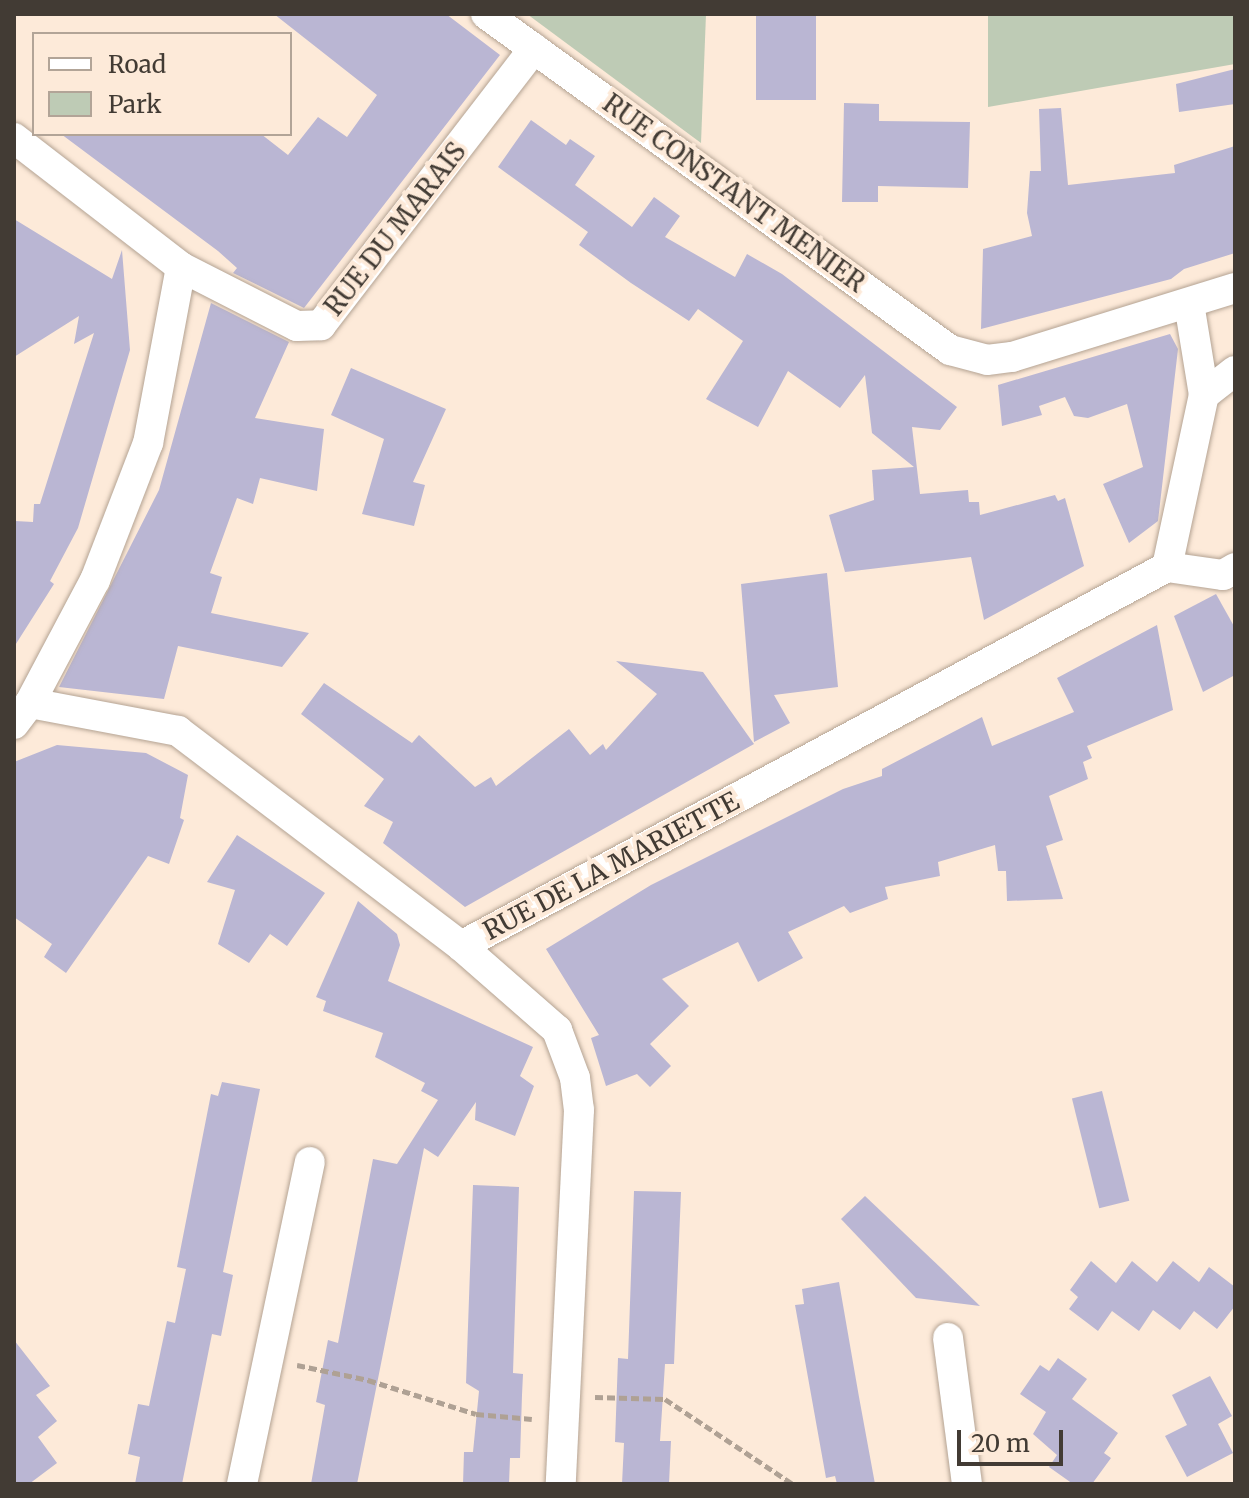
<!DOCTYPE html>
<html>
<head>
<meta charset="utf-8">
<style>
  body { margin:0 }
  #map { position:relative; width:1249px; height:1498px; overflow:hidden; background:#fdead9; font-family:Merriweather,serif }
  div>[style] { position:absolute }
  .green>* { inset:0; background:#becbb5 }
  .building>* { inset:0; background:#bab6d3; transform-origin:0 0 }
  .path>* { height:5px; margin-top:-2.5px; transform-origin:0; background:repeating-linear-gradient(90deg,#afa194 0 8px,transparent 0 12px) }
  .roads { filter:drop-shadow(0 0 2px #b4a393) drop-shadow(0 0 2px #b4a393) }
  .street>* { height:30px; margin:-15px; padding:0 15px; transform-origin:15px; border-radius:15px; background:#fff }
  span { translate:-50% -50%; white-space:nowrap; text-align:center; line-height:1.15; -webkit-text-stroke:8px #fdead9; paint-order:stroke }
  .street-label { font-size:26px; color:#423b34 }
  .frame { position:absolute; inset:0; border:16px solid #423b34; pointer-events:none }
  .legend { position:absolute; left:32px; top:32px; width:260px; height:104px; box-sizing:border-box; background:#fdead9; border:2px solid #b2a497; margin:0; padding:10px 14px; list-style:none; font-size:24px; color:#423b34 }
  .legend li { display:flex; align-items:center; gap:16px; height:40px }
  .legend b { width:40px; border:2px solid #b2a497 }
  .scale { position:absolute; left:957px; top:1430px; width:106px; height:36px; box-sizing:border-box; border:4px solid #423b34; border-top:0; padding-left:10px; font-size:24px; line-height:28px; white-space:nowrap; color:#423b34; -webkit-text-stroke:6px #fdead9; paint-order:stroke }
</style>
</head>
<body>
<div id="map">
  <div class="green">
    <div style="clip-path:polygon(527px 14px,706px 14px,701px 143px)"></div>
    <div style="clip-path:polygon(988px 14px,1235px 14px,1235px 64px,988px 107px)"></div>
  </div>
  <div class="building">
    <div style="clip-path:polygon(274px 14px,446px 14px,500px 55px,304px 308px,233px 273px,237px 268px,218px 251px,61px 134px,261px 134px,288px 155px,318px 117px,347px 137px,377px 95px)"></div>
    <div style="left:756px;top:14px;width:60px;height:86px"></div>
    <div style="clip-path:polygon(1235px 69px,1235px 104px,1179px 112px,1176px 84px)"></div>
    <div style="clip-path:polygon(844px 103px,879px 104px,879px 121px,970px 122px,968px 188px,878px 186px,878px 202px,842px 202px)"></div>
    <div style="clip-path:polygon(1061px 108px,1068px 185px,1175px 173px,1174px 165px,1235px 146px,1235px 253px,1184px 269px,1171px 279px,981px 329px,983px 249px,1032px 236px,1027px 213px,1030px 171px,1041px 171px,1039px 109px)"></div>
    <div style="clip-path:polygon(531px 120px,566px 145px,570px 139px,595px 156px,575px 185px,632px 227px,654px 197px,680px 216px,665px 237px,735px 277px,747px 254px,782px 274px,957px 407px,940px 430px,912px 427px,920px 494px,968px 490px,969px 502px,979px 502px,980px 515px,1055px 495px,1058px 501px,1065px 498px,1084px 566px,984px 620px,971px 557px,845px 572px,829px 515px,874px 500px,872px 470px,914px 467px,872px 433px,865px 375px,840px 408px,788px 371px,758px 427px,706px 399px,743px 341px,698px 309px,689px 321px,631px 283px,579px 245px,588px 232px,498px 167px)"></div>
    <div style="clip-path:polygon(14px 219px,112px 279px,122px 250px,130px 350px,78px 528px,50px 581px,54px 584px,14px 647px,15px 521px,33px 522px,34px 504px,40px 504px,94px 333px,74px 344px,79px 316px,14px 357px)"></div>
    <div style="clip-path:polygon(211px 303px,289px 342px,255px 418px,324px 429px,317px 491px,260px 478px,253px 504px,237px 498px,210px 573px,222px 577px,211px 613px,309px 633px,282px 667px,178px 646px,164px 699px,59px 687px,159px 490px)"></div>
    <div style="clip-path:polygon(1170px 334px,1178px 349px,1158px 521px,1129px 543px,1103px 484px,1143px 467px,1127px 404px,1088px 418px,1074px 416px,1065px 397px,1039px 406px,1042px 415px,1002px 426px,998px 385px)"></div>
    <div style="clip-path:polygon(351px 368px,446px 409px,413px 482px,425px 485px,414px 526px,362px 514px,384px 439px,331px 415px)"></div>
    <div style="clip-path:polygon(827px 573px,838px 687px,774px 695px,790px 723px,754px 742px,741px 584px)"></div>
    <div style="clip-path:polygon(1216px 594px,1235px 628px,1235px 675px,1203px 692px,1174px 616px)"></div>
    <div style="clip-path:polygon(1157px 625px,1173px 710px,1087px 746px,1092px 758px,1083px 762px,1088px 779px,1049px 796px,1063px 840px,1046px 846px,1063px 899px,1007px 901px,1006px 871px,998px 871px,995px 845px,938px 862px,940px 876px,885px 887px,888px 899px,850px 913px,844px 906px,788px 932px,803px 958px,758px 982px,738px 942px,662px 979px,689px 1006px,650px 1044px,671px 1066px,650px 1087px,637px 1074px,606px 1086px,591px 1038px,599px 1035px,546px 949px,651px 885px,843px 789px,882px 776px,882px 769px,982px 717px,992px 746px,1074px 712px,1057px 678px)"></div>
    <div style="clip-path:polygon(616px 661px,703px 672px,754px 744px,465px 907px,383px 843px,393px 822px,364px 806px,384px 779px,301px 714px,324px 683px,412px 743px,419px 735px,475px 787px,491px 777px,496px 786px,569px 729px,590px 755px,603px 744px,606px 750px,657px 694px)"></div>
    <div style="clip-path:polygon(57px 745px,146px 753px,188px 775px,180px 818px,184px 820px,169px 864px,148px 856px,66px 973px,44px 957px,52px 944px,14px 917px,14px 762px)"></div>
    <div style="clip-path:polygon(237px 835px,325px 893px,287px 946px,270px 934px,249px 963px,218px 944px,235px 890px,207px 882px)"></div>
    <div style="clip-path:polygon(358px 901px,397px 934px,400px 945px,388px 981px,533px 1047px,520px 1076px,534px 1086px,515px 1136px,475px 1120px,476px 1102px,438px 1157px,424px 1148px,357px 1484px,311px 1484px,325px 1405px,316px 1402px,328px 1340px,338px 1343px,373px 1159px,397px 1164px,438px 1100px,421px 1091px,425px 1083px,375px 1057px,383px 1033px,323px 1011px,326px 1001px,316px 997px)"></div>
    <div style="clip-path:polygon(222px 1082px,260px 1089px,223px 1272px,233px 1275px,221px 1336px,212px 1334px,182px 1484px,135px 1484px,140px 1457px,128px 1454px,138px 1404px,149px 1406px,167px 1321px,175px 1323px,186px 1269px,177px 1267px,211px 1094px,218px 1096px)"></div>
    <div style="left:1102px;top:1091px;width:113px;height:31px;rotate:76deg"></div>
    <div style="clip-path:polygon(473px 1185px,519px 1187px,513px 1373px,523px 1374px,522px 1395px,520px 1458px,510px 1458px,509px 1484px,463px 1484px,464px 1452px,473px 1452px,479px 1391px,466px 1383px)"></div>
    <div style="clip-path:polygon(634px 1191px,681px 1192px,674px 1364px,665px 1364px,660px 1441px,671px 1441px,669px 1484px,622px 1484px,624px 1443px,615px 1442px,618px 1358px,628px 1359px)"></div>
    <div style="clip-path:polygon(865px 1196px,942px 1269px,980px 1306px,916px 1298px,841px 1219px)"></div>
    <div style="clip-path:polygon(1091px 1261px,1116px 1283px,1132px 1261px,1157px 1282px,1173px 1261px,1199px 1282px,1209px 1267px,1235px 1287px,1235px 1306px,1217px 1329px,1194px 1311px,1180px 1330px,1153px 1310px,1139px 1331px,1112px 1311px,1098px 1331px,1069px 1309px,1078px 1297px,1070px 1290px)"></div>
    <div style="clip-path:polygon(839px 1282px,859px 1397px,875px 1484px,837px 1484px,835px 1476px,826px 1478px,795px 1305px,804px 1304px,802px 1289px)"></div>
    <div style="clip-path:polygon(14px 1340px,50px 1386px,36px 1395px,57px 1421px,38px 1437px,57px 1463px,29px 1484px,14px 1484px)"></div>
    <div style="clip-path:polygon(1058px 1358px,1087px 1379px,1072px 1399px,1118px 1433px,1104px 1453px,1111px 1458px,1092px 1484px,1073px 1484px,1049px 1467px,1057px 1455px,1033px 1434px,1046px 1412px,1020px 1394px,1040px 1365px,1049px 1371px)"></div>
    <div style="clip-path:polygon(1210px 1376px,1232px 1416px,1218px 1424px,1233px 1453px,1187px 1477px,1165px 1436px,1187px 1425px,1172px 1395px)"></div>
  </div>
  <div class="path">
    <div style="left:297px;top:1365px;width:73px;rotate:11.9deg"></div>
    <div style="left:368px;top:1380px;width:113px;rotate:17.5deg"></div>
    <div style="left:476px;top:1414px;width:56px;rotate:5.1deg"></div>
    <div style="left:595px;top:1397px;width:70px;rotate:1.6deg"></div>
    <div style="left:665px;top:1399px;width:154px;rotate:33.6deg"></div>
  </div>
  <div class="roads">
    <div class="street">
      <div style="left:486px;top:14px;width:573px;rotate:35.91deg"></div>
      <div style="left:950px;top:350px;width:38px;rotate:15deg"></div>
      <div style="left:987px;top:360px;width:25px;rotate:-7deg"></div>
      <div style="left:1012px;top:357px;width:233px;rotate:-17.2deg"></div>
      <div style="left:14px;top:138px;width:211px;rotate:37.7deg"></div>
      <div style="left:181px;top:267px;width:179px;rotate:100.6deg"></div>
      <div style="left:148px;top:443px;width:147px;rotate:111.1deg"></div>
      <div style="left:95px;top:580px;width:139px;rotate:117.9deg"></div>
      <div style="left:181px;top:267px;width:130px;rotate:27deg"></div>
      <div style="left:297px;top:326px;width:24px;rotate:-2deg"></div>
      <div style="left:321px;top:325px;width:349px;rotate:-52.4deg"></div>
      <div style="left:1204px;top:395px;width:39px;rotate:-38deg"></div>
      <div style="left:1167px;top:567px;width:176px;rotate:-77.9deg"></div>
      <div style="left:1204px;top:395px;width:93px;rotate:-99.3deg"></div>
      <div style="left:14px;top:724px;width:26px;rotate:-53deg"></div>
      <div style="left:30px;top:703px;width:151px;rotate:10.7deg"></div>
      <div style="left:178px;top:731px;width:355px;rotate:37.2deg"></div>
      <div style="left:461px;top:946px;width:801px;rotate:-28.23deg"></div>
      <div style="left:1167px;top:567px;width:57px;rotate:8.1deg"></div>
      <div style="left:1223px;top:575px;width:14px;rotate:-30deg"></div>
      <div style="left:461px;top:946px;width:128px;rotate:41.2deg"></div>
      <div style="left:557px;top:1030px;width:51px;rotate:69.4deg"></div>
      <div style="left:575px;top:1078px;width:32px;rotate:83deg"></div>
      <div style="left:579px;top:1110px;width:374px;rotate:92.8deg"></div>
      <div style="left:948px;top:1338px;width:147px;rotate:82.6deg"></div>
      <div style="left:242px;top:1484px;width:329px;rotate:-78.1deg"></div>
    </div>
  </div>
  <div class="street-label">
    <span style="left:734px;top:193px;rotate:36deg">RUE CONSTANT MENIER</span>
    <span style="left:395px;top:229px;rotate:-52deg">RUE DU MARAIS</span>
    <span style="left:611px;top:866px;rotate:-28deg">RUE DE LA MARIETTE</span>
  </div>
  <div class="frame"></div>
  <ul class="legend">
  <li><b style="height:10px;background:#fff"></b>Road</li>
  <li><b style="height:22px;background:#becbb5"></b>Park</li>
  </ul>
  <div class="scale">20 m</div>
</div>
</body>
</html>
